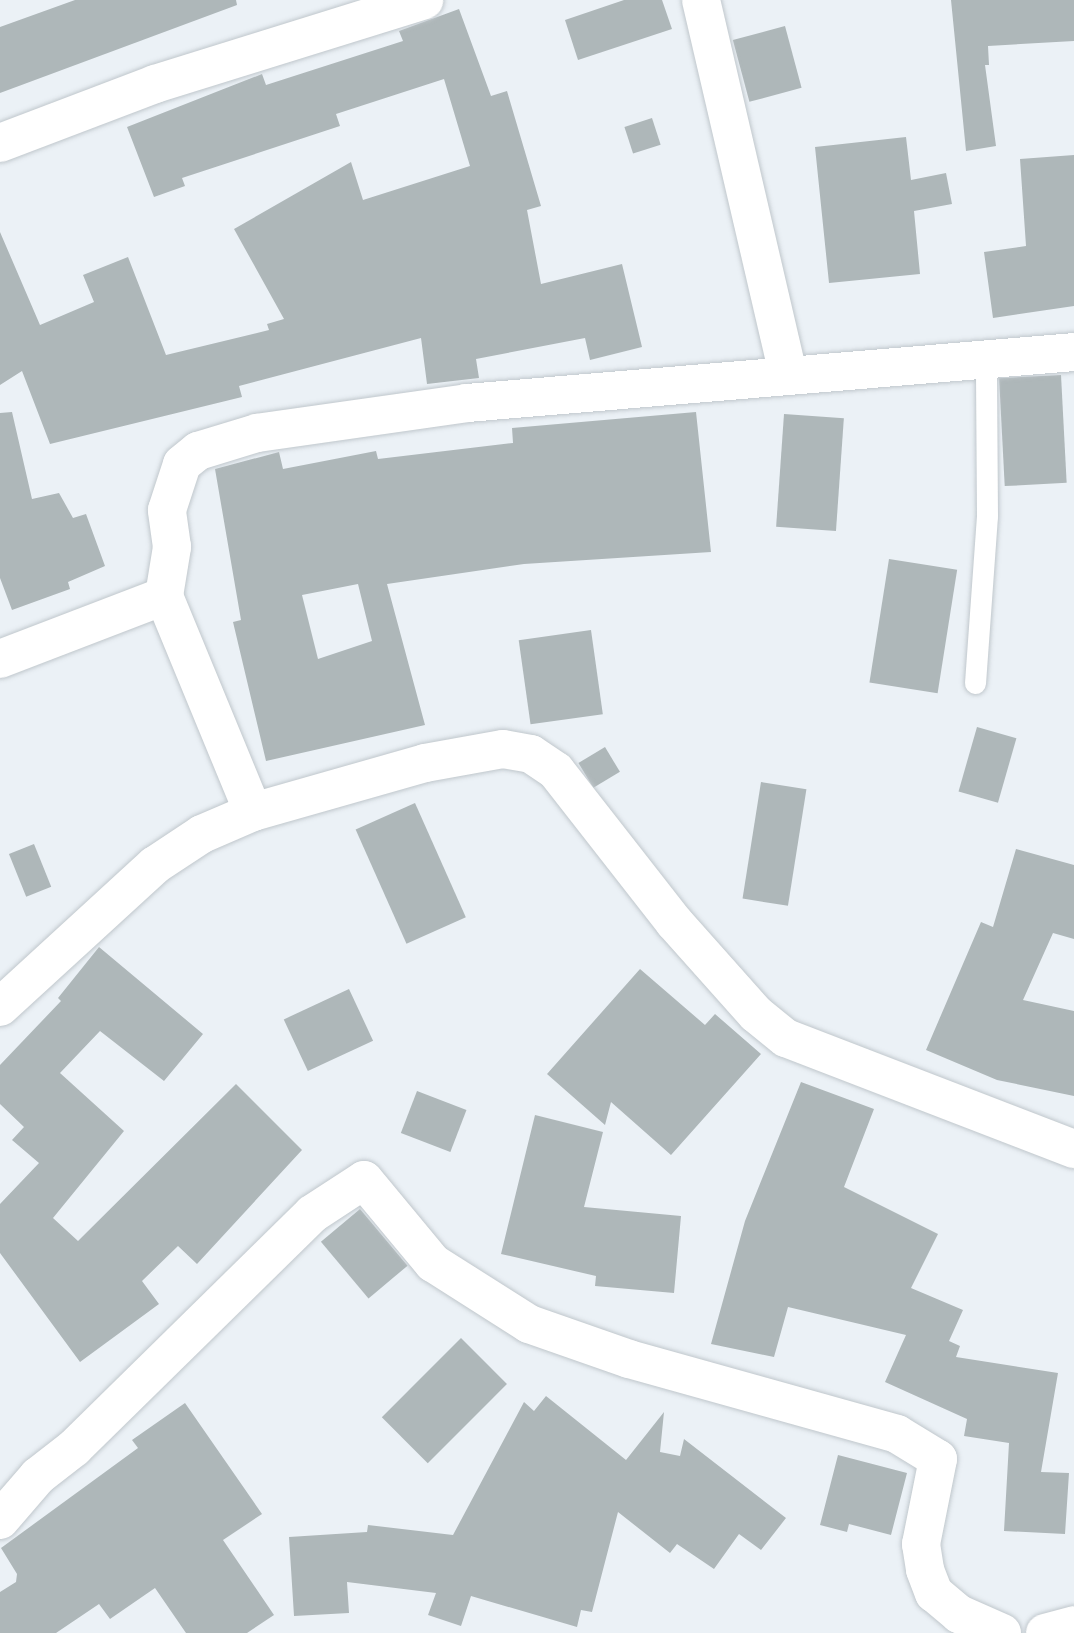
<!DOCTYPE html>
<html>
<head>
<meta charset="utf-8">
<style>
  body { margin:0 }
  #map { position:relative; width:1074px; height:1633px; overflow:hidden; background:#ebf1f6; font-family:Jost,sans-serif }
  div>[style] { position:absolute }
  .building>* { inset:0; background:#aeb7b9; transform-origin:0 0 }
  .roads { filter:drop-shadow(0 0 2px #c0c7cc) drop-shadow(0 0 2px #c0c7cc) }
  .lane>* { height:21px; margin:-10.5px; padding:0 10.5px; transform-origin:10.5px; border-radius:10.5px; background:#fff }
  .street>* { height:38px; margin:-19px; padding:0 19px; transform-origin:19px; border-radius:19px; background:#fff }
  span { translate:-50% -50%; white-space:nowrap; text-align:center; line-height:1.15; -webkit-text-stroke:5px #fcfdff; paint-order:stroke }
</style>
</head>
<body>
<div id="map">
  <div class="building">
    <div style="clip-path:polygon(75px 0,236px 0,237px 5px,0 93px,0 27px)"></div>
    <div style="clip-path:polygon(624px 0,662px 0,672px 29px,578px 60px,565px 20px)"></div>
    <div style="clip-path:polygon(951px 0,1074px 0,1074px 41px,988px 46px,989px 65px,985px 65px,996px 146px,966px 151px)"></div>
    <div style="clip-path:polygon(459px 9px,491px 96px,507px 91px,541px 206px,527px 210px,541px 284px,622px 264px,642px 347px,590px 360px,585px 338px,476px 359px,479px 378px,427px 384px,421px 338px,239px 386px,242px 397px,50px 444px,22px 371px,0 385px,0 232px,40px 325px,94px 302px,83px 275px,128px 257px,166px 355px,269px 330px,267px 324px,284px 319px,234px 229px,351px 162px,363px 200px,470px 166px,444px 79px,336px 114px,340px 126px,182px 178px,185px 186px,154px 197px,127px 127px,262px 74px,266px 85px,403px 41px,399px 31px)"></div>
    <div style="left:785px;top:26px;width:64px;height:54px;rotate:75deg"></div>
    <div style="left:652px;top:118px;width:28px;height:29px;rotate:72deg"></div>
    <div style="clip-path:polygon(906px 137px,911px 180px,946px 173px,952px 204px,914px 211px,920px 274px,829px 283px,815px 147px)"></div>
    <div style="clip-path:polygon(1074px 155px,1074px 306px,993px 318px,984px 252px,1026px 246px,1020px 159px)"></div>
    <div style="left:1061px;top:375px;width:108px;height:62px;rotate:87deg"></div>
    <div style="clip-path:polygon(12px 412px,32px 499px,59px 493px,73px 518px,86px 514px,105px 566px,68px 582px,70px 589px,12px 610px,0 578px,0 413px)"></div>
    <div style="clip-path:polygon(evenodd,696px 412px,711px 552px,524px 564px,387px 584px,425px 725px,266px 761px,233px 622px,241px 620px,215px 469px,279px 452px,283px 469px,376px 451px,378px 459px,513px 443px,512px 428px,696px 412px,358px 584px,372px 641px,318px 659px,302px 595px,358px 584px)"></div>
    <div style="left:784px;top:414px;width:60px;height:113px;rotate:4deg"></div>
    <div style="left:889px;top:559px;width:69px;height:125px;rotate:9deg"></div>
    <div style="left:591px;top:630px;width:85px;height:73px;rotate:82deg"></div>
    <div style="left:977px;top:727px;width:41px;height:67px;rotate:16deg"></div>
    <div style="left:605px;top:747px;width:29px;height:31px;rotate:59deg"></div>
    <div style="left:761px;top:782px;width:46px;height:118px;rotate:9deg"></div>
    <div style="left:415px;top:803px;width:125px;height:65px;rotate:66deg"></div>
    <div style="left:34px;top:844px;width:46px;height:27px;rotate:68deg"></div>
    <div style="clip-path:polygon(1016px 849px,1074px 865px,1074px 939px,1053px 933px,1023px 1000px,1074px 1011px,1074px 1096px,997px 1080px,926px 1050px,981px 922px,993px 927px)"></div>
    <div style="clip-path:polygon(99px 947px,203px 1034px,164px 1081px,100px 1031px,60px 1073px,124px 1131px,53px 1218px,78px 1241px,236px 1084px,302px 1150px,197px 1264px,178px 1246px,142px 1281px,159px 1304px,80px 1362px,0 1253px,0 1204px,39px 1163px,12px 1140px,24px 1127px,0 1104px,0 1065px,61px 1001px,58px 998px)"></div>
    <div style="clip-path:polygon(640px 969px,705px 1025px,715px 1014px,761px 1054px,671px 1155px,611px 1102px,605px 1125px,547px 1074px)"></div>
    <div style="left:349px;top:989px;width:57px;height:72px;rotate:65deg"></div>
    <div style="clip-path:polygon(801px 1082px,874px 1109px,844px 1187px,938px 1234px,911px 1288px,963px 1310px,949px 1341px,960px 1346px,956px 1357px,1058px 1373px,1041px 1472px,1069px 1473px,1065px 1534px,1004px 1531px,1009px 1443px,964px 1436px,967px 1419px,885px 1382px,906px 1335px,788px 1307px,774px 1357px,711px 1344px,745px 1221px)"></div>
    <div style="left:417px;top:1091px;width:53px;height:45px;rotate:21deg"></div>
    <div style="clip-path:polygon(535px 1115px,603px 1132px,584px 1207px,681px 1216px,674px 1293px,595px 1286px,596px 1276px,501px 1254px)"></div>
    <div style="left:360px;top:1209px;width:74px;height:51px;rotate:50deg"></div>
    <div style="left:461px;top:1338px;width:65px;height:112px;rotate:45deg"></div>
    <div style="clip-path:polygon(546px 1396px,626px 1460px,664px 1412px,660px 1452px,680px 1456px,684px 1439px,786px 1518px,761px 1550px,739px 1534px,714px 1569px,677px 1544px,670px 1553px,618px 1512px,592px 1612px,581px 1610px,577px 1627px,471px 1596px,461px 1626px,428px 1615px,436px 1593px,347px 1582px,349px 1613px,294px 1616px,289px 1537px,367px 1532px,368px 1525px,453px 1535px,524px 1402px,534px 1411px)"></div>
    <div style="clip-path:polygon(185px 1403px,262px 1514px,223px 1540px,274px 1615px,247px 1633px,186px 1633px,155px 1588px,110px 1619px,99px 1604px,56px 1633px,0 1633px,0 1592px,16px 1582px,17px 1574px,1px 1548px,138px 1448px,132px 1440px)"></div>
    <div style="clip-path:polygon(838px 1455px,907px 1473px,891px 1535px,849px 1524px,847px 1532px,820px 1525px)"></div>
  </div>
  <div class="roads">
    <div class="lane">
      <div style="left:975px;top:683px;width:167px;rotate:-85.9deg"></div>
      <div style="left:987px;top:516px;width:153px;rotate:-90.4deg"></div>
    </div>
    <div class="street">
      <div style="left:701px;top:0;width:384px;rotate:76.9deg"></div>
      <div style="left:0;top:143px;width:166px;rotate:-20.8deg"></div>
      <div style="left:155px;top:84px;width:282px;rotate:-17.3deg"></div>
      <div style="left:0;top:659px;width:176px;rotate:-21deg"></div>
      <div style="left:253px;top:812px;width:234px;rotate:-112.4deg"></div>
      <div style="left:164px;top:596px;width:50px;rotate:-80.7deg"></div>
      <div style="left:172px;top:547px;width:37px;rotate:-98deg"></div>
      <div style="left:167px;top:510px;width:48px;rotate:-71.9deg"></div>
      <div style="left:182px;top:464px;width:21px;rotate:-39deg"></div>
      <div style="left:198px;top:451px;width:62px;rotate:-17deg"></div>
      <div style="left:257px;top:433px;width:212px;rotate:-8.1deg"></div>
      <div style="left:467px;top:403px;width:609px;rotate:-4.8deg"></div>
      <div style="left:0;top:1007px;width:210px;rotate:-42.5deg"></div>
      <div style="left:155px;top:865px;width:56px;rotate:-33.4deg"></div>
      <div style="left:202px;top:834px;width:56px;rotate:-23.3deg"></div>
      <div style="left:253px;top:812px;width:179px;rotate:-15.9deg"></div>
      <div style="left:425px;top:763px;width:79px;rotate:-10.2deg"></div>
      <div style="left:503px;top:749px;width:28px;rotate:10deg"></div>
      <div style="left:531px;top:754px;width:30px;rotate:34deg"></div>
      <div style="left:556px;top:771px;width:192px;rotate:52deg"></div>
      <div style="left:674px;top:922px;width:123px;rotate:48.3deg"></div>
      <div style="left:756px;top:1014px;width:38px;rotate:39deg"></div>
      <div style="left:786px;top:1038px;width:309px;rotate:21.1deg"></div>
      <div style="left:0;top:1520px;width:58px;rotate:-49.2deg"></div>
      <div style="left:38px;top:1476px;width:46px;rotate:-37.9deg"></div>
      <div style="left:74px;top:1448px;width:334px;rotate:-44.5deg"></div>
      <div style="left:312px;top:1214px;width:62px;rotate:-33.2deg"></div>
      <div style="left:364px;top:1180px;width:108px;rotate:50.3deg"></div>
      <div style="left:433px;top:1263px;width:114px;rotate:32.4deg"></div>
      <div style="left:529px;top:1324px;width:106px;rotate:19.3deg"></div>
      <div style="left:629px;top:1359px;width:278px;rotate:15.6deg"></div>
      <div style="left:897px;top:1434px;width:48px;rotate:31.4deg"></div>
      <div style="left:938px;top:1459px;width:87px;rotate:101.3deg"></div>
      <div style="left:921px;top:1544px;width:26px;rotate:81deg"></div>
      <div style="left:925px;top:1570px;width:25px;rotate:69deg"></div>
      <div style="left:934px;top:1593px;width:33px;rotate:40deg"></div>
      <div style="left:959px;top:1614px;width:47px;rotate:23.8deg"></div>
      <div style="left:1045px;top:1633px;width:30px;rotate:-15deg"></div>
    </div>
  </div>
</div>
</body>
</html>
